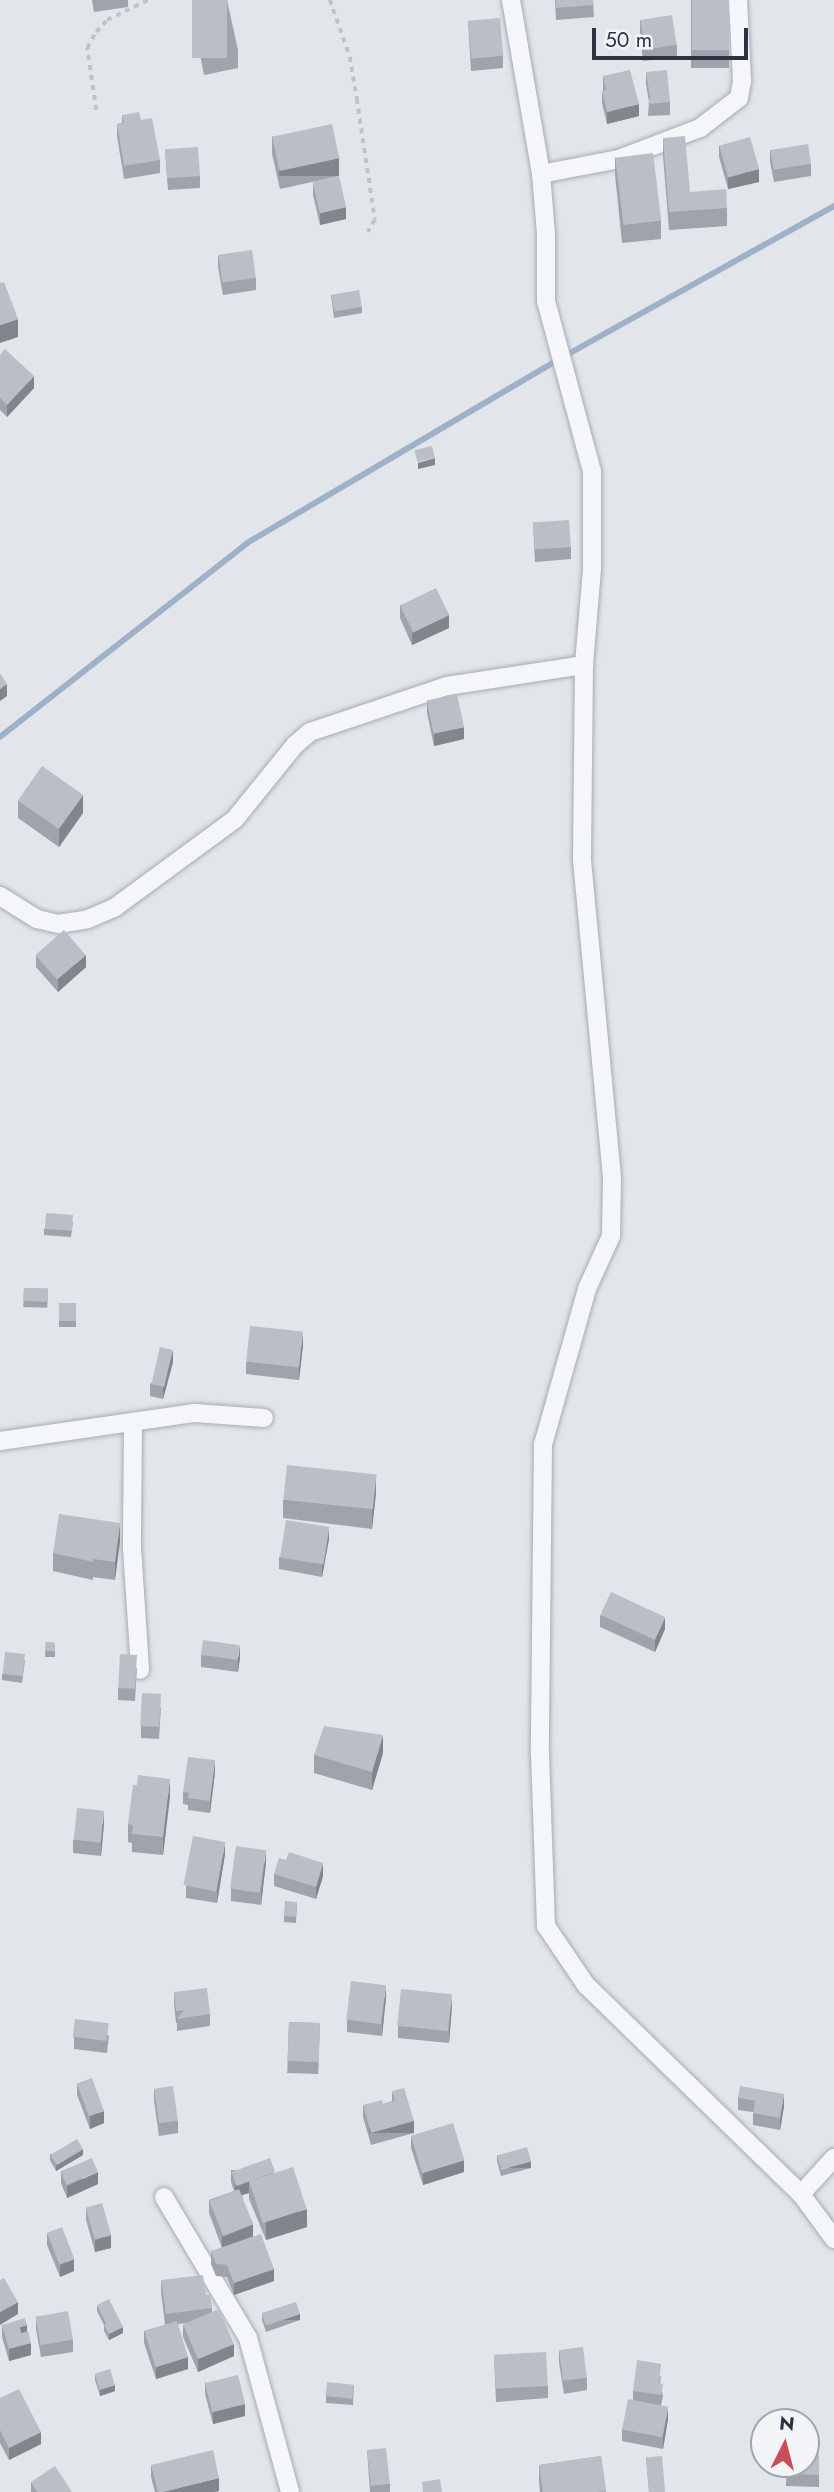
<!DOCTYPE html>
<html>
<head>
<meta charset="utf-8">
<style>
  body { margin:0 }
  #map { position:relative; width:834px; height:2492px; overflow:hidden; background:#e2e5ea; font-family:Jost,sans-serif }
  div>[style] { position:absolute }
  .stream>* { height:6px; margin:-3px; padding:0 3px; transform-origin:3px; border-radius:3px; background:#9fb1c8 }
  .path>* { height:3.5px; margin-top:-1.75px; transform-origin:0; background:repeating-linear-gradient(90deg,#c0c3c9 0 5px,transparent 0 10px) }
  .roads { filter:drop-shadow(0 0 2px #a7acb4) drop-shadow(0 0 2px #a7acb4) }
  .street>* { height:18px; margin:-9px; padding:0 9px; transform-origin:9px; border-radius:9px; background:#f5f6f9 }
  .wall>* { inset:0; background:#a0a3ab; transform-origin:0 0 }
  .shaded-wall>* { inset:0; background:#82858b; transform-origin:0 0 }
  .building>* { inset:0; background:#babec7; transform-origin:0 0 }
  span { translate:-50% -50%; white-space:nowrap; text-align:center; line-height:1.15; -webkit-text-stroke:5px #f2f4f8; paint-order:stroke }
  .north { position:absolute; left:750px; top:2408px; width:70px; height:70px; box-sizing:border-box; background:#f2f4f8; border:2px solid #a2a6af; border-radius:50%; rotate:6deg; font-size:19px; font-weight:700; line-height:28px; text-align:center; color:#2b3242 }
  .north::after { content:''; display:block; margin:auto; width:24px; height:32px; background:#c94e59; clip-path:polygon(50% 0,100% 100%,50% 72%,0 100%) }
  .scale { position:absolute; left:592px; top:28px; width:156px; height:32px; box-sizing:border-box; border:4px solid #2b3242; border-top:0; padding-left:9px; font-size:21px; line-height:24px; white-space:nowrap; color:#2b3242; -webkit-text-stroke:5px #f2f4f8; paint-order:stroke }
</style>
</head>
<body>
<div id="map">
  <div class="stream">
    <div style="left:0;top:737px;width:314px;rotate:-38.1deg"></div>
    <div style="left:247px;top:543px;width:364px;rotate:-30.5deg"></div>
    <div style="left:561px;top:358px;width:312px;rotate:-29.1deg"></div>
  </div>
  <div class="path">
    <div style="left:330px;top:0;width:60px;rotate:70.7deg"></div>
    <div style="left:350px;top:57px;width:43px;rotate:80.5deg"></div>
    <div style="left:357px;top:99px;width:122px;rotate:81.5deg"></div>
    <div style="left:375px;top:220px;width:14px;rotate:120deg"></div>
    <div style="left:96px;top:110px;width:63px;rotate:-98.3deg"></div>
    <div style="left:87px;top:48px;width:18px;rotate:-61deg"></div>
    <div style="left:96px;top:32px;width:16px;rotate:-47deg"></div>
    <div style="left:107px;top:20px;width:46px;rotate:-26deg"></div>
  </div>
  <div class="roads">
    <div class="street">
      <div style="left:511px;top:0;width:177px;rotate:80.2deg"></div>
      <div style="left:541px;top:174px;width:60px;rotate:85.2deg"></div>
      <div style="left:546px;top:234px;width:67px;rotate:90deg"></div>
      <div style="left:546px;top:301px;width:176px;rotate:74.9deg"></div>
      <div style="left:592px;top:471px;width:98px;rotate:90deg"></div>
      <div style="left:592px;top:569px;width:96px;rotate:94.8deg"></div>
      <div style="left:584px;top:665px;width:195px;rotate:90.6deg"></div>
      <div style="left:582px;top:860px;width:320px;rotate:84.6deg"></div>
      <div style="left:612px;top:1179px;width:57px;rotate:91deg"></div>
      <div style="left:611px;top:1236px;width:58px;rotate:114.4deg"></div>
      <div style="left:587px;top:1289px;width:161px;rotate:105.8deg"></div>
      <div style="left:543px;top:1444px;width:310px;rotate:90.6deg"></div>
      <div style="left:540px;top:1754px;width:172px;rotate:88deg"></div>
      <div style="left:546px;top:1926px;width:71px;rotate:55.9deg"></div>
      <div style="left:586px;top:1985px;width:300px;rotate:44.2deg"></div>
      <div style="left:801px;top:2194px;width:56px;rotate:53.7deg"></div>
      <div style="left:541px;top:174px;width:79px;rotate:-10.9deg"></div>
      <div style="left:619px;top:159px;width:87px;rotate:-20.9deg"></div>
      <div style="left:700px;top:128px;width:49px;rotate:-37.6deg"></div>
      <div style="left:739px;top:98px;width:17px;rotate:-80deg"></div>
      <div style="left:742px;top:81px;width:81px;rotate:-92.8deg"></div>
      <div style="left:0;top:896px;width:44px;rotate:31.9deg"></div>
      <div style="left:37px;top:919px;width:22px;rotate:13deg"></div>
      <div style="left:58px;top:924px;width:30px;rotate:-9deg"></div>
      <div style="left:88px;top:919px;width:28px;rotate:-23deg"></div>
      <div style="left:114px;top:908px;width:150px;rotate:-36.3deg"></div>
      <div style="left:235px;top:819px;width:95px;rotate:-51deg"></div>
      <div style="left:295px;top:745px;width:20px;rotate:-41deg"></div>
      <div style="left:310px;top:732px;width:145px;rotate:-18.6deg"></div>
      <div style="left:447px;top:686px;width:139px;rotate:-8.7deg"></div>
      <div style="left:133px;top:1422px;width:126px;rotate:90.5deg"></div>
      <div style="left:132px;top:1548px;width:122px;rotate:86.2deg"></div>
      <div style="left:0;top:1441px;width:197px;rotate:-8.2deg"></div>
      <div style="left:195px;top:1413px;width:69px;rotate:4.1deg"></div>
      <div style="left:801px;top:2194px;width:49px;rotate:-47.5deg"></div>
      <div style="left:164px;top:2197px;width:164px;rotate:59.2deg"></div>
      <div style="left:248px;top:2338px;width:160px;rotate:74.7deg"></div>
    </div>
  </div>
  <div class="wall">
    <div style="clip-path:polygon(92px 0,128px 0,128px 7px,94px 12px)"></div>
    <div style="clip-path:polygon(192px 0,227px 0,238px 50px,238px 68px,204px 75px,192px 14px)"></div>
    <div style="clip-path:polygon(555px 0,593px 0,594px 17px,556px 20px)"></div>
    <div style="left:691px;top:0;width:38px;height:68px"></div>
    <div style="clip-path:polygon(640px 20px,677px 45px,677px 57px,643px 61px,640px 32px)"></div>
    <div style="clip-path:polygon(468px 21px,503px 56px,503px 68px,471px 71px)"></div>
    <div style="clip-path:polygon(646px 72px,670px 102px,670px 115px,648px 116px,649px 102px,646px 84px)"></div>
    <div style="clip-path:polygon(603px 76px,639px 116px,607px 124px,602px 103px,602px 91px,603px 91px)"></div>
    <div style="clip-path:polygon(122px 115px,141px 120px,160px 160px,160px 173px,124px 179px,117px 136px,117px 124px,122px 123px)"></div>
    <div style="clip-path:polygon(272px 136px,339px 176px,280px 189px,272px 154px)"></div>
    <div style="clip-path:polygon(663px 138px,690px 192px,727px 208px,727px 226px,669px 230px,663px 156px)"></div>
    <div style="clip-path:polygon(719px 145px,759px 182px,728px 189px,719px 157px)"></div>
    <div style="clip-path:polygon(165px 150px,200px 176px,200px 188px,168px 190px)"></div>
    <div style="clip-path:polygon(770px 150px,811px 164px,811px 176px,774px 182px,770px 162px)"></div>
    <div style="clip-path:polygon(615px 157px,661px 221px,661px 239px,622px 243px,615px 175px)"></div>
    <div style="clip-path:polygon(313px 183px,346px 219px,320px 225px,313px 195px)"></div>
    <div style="clip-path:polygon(218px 255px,256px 278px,256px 290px,223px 295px,218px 267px)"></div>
    <div style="clip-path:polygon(331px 295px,362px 307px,362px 313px,334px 318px)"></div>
    <div style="clip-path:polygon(0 355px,34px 388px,7px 417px,0 410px)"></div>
    <div style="clip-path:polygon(533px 522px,571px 547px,571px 559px,535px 562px)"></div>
    <div style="clip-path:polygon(400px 605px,449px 628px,412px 645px,400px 618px)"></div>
    <div style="clip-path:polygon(427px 700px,464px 739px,434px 746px,427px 713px)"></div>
    <div style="clip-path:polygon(18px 800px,83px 813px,59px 847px,18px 818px)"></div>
    <div style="clip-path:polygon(36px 955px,86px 967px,58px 992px,36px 967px)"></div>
    <div style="clip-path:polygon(73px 1222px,71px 1237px,44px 1235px,44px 1229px)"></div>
    <div style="left:24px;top:1288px;width:24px;height:19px;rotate:2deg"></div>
    <div style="left:59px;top:1303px;width:17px;height:24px"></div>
    <div style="clip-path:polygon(303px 1345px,299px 1380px,246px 1374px,246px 1362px)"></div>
    <div style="clip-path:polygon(173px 1362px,163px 1399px,150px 1396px,150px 1384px)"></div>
    <div style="clip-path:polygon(376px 1493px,372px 1529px,283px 1518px,283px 1500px)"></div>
    <div style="clip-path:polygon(329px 1539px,322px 1577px,279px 1569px,279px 1557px)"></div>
    <div style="clip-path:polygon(120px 1541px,115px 1580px,93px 1577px,93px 1580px,53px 1571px,53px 1553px)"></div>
    <div style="clip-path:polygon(600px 1615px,665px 1629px,655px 1652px,600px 1627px)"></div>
    <div style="clip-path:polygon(46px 1642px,55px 1643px,55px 1657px,45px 1657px)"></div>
    <div style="clip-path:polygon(201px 1655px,240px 1657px,238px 1672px,201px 1667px)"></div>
    <div style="clip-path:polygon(25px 1660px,22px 1683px,2px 1680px,2px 1674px)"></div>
    <div style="clip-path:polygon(137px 1668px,135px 1701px,118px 1700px,118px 1688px)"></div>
    <div style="clip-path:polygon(161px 1707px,159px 1739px,141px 1738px,141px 1726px)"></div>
    <div style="clip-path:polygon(383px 1753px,372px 1790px,314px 1773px,314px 1755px)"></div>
    <div style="clip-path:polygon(215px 1772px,210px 1813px,188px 1810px,188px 1805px,183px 1804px,183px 1792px)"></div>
    <div style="clip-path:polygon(170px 1796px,163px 1855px,132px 1852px,132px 1843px,128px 1842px,128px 1824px)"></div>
    <div style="clip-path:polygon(104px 1823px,101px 1856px,73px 1853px,73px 1840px)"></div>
    <div style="clip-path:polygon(225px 1854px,217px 1903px,186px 1898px,186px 1886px)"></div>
    <div style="clip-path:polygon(266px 1862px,261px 1905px,231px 1901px,231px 1889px)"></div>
    <div style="clip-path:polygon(274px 1874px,323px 1876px,316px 1899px,274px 1886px)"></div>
    <div style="clip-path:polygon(297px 1902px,296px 1923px,284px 1922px,284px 1916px)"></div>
    <div style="clip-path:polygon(174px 1992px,210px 2014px,210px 2026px,177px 2031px,177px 2023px,176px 2023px,174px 2004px)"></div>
    <div style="clip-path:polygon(386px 1997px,382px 2036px,347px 2032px,347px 2020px)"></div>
    <div style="clip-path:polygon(452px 2006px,449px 2043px,398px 2038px,398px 2026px)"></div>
    <div style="left:289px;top:2022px;width:31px;height:51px;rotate:2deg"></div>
    <div style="clip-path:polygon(109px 2035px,107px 2053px,74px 2049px,74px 2037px)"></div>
    <div style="clip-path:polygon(77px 2083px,104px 2123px,90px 2129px,77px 2095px)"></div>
    <div style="clip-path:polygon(154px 2089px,178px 2121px,178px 2133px,159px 2136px,154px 2101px)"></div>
    <div style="clip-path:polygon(392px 2091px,414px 2133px,371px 2145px,363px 2117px,363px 2105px,383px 2104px,392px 2101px)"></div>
    <div style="clip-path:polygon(738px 2097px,784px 2106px,780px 2130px,753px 2125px,753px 2112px,738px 2110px)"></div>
    <div style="clip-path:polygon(411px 2136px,464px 2172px,423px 2185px,411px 2148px)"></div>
    <div style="clip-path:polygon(50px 2154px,83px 2155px,56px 2171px,50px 2160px)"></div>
    <div style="clip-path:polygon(497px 2155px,531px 2168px,501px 2176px,497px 2161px)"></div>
    <div style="clip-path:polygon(231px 2170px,275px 2173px,307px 2227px,266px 2240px,249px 2199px,249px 2193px,242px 2195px,253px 2236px,274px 2281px,234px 2295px,227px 2277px,216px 2276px,211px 2264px,211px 2251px,222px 2248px,209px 2213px,209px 2200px,234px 2191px,231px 2182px)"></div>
    <div style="clip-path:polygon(61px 2171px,98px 2184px,67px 2198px,61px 2183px)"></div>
    <div style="clip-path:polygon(86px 2208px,111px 2248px,95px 2252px,86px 2220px)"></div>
    <div style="clip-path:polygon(47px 2233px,74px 2271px,60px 2277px,47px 2245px)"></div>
    <div style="clip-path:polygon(161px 2280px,206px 2295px,212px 2308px,212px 2312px,234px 2356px,198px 2372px,183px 2337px,183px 2325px,187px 2323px,178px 2324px,188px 2369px,156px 2379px,144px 2343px,144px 2331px,165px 2325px,161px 2292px)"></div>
    <div style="clip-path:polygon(97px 2305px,123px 2333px,109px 2340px,104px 2331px,104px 2325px,97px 2311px)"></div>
    <div style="clip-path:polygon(262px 2314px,300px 2320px,266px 2332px,262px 2320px)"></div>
    <div style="clip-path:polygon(36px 2317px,73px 2340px,73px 2352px,41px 2357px,36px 2329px)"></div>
    <div style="clip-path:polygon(2px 2325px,27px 2331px,31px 2355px,9px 2361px,2px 2337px)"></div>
    <div style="clip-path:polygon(559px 2351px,587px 2378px,587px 2390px,564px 2394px,559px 2363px)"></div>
    <div style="clip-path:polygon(494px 2356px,548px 2386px,548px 2398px,496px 2402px)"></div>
    <div style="clip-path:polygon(95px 2374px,115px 2391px,100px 2396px,95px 2380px)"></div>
    <div style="clip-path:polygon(661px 2376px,660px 2383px,663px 2396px,661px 2406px,668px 2419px,663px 2449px,622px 2441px,622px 2429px,633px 2400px,633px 2391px)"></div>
    <div style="clip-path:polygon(205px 2382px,245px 2416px,213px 2424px,205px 2394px)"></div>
    <div style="clip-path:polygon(354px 2385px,353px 2405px,326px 2403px,326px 2396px)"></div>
    <div style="clip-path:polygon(0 2398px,41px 2444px,9px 2460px,0 2443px)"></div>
    <div style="clip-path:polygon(367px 2450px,390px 2484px,390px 2492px,370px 2492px)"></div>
    <div style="clip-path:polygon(819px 2455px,819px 2487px,786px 2486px,787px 2464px)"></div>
    <div style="clip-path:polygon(601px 2456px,606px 2492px,540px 2492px,539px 2482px,539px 2465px)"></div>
    <div style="clip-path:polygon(646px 2457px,665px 2492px,649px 2492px)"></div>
    <div style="clip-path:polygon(151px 2465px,219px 2491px,214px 2492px,155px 2492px,151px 2477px)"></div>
    <div style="clip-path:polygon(31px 2482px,72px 2492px,31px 2492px)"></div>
  </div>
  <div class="shaded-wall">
    <div style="clip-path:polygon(639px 104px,639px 116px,607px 124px,607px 112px)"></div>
    <div style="left:339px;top:158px;width:18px;height:60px;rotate:90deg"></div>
    <div style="clip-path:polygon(759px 169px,759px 182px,728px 189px,728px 177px)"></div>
    <div style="clip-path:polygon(346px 207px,346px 219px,320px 225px,320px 213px)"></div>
    <div style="clip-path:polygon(18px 319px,18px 337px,0 343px,0 325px)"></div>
    <div style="clip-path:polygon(34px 376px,34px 388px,7px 417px,7px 405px)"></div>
    <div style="clip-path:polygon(435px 458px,435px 465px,418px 469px,418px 463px)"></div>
    <div style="clip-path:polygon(449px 615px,449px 628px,412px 645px,412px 633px)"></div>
    <div style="clip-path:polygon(7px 684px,7px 696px,0 701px,0 689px)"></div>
    <div style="clip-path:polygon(464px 727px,464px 739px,434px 746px,434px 733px)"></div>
    <div style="clip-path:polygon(83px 795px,83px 813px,59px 847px,59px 829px)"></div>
    <div style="clip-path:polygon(86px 955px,86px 967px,58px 992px,58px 979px)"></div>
    <div style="clip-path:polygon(303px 1332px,303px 1345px,299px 1380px,299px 1367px)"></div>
    <div style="clip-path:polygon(173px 1350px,173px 1362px,163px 1399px,163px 1387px)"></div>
    <div style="clip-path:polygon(376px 1475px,376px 1493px,372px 1529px,372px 1511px)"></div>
    <div style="clip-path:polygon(120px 1523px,120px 1541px,115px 1580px,115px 1562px)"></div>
    <div style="clip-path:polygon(329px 1527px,329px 1539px,322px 1577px,322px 1564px)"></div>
    <div style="clip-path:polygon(665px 1617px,665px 1629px,655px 1652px,655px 1640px)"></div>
    <div style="clip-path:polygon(240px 1645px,240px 1657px,238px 1672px,238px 1660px)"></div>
    <div style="clip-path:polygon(383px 1735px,383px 1753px,372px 1790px,372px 1772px)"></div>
    <div style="clip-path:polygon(215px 1760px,215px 1772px,210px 1813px,210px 1801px)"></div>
    <div style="clip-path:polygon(170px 1779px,170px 1796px,163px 1855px,163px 1837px)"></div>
    <div style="clip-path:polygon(104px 1811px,104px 1823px,101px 1856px,101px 1844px)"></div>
    <div style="clip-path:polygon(225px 1842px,225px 1854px,217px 1903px,217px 1891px)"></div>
    <div style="clip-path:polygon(266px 1850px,266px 1862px,261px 1905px,261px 1892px)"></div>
    <div style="clip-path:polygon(323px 1863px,323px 1876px,316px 1899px,316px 1887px)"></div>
    <div style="clip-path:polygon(386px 1985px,386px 1997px,382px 2036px,382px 2023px)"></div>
    <div style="clip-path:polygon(452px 1994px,452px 2006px,449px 2043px,449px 2031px)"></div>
    <div style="clip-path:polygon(784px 2094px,784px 2106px,780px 2130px,780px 2118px)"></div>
    <div style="clip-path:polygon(104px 2111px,104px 2123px,90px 2129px,90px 2116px)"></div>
    <div style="left:414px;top:2121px;width:12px;height:45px;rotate:90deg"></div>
    <div style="clip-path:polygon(83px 2149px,83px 2155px,56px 2171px,56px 2164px)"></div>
    <div style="clip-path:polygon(464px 2160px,464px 2172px,423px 2185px,423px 2173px)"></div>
    <div style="left:531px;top:2161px;width:7px;height:31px;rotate:90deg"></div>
    <div style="clip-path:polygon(98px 2172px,98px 2184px,67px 2198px,67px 2186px)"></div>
    <div style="clip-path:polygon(275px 2172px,249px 2181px,249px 2193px,235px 2197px,235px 2185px)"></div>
    <div style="clip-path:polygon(307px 2209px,307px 2227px,266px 2240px,266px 2222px)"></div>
    <div style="clip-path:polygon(253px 2224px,253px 2236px,222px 2248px,222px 2236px)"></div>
    <div style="clip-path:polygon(111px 2235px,111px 2248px,95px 2252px,95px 2240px)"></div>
    <div style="clip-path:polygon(74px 2259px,74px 2271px,60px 2277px,60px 2265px)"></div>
    <div style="clip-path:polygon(274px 2269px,274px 2281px,234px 2295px,234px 2283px)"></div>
    <div style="clip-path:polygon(18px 2302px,18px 2314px,0 2325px,0 2312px)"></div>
    <div style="left:300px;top:2314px;width:6px;height:36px;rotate:90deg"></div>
    <div style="clip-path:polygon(27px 2325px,27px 2337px,20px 2339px,20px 2327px)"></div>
    <div style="clip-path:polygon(123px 2327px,123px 2333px,109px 2340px,109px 2334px)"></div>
    <div style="clip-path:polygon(31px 2343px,31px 2355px,9px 2361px,9px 2349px)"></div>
    <div style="clip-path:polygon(234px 2344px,234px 2356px,198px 2372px,198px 2359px)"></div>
    <div style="clip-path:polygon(188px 2357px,188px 2369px,156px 2379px,156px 2367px)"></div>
    <div style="clip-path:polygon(115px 2385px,115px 2391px,100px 2396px,100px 2389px)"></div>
    <div style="clip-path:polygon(245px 2404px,245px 2416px,213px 2424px,213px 2411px)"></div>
    <div style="clip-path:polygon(668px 2407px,668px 2419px,663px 2449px,663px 2437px)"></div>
    <div style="clip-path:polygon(41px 2432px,41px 2444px,9px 2460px,9px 2448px)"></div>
    <div style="clip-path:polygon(219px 2478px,219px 2491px,214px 2492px,163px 2492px)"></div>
  </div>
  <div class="building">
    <div style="left:192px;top:0;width:35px;height:58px"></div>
    <div style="clip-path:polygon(556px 0,593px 0,594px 5px,556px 8px)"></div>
    <div style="left:692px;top:0;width:37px;height:50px"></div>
    <div style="left:672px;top:15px;width:30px;height:32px;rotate:81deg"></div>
    <div style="left:500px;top:18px;width:38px;height:32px;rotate:85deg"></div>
    <div style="clip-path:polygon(630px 70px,639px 104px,607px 112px,602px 91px,606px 90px,603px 76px)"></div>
    <div style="clip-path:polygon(667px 70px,670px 102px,648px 104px,650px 97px,646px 72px)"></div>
    <div style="clip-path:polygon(139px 112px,141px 120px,152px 118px,160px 160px,124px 166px,117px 124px,124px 123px,122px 115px)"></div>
    <div style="left:332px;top:124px;width:35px;height:61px;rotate:78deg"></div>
    <div style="clip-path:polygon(685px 136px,690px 192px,726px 189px,727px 208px,669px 212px,663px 138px)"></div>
    <div style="left:750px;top:137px;width:33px;height:32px;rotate:74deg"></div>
    <div style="left:808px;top:144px;width:20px;height:38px;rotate:81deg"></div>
    <div style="left:198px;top:147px;width:29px;height:33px;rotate:86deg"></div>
    <div style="left:653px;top:153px;width:68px;height:38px;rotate:83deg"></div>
    <div style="left:339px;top:176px;width:32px;height:27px;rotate:77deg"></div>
    <div style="left:252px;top:250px;width:28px;height:34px;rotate:82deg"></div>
    <div style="clip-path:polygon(4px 282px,18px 319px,0 325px,0 283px)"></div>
    <div style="left:359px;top:290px;width:17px;height:28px;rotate:80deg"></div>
    <div style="clip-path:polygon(5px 349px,34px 376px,7px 405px,0 398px,0 355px)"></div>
    <div style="left:432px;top:446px;width:12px;height:18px;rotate:76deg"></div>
    <div style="left:569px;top:520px;width:27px;height:36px;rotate:86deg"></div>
    <div style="left:436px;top:588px;width:30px;height:40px;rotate:64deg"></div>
    <div style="clip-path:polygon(0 673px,7px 684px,0 689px)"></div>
    <div style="left:457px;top:694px;width:34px;height:31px;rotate:78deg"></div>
    <div style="left:42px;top:766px;width:50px;height:42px;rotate:35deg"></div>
    <div style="left:64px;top:930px;width:33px;height:38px;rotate:49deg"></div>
    <div style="left:46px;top:1213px;width:27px;height:16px;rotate:4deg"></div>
    <div style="left:24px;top:1288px;width:24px;height:13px;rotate:2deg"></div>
    <div style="left:59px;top:1303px;width:17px;height:18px"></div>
    <div style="left:250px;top:1326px;width:53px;height:36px;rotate:6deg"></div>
    <div style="left:160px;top:1347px;width:13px;height:38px;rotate:13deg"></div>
    <div style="left:287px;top:1465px;width:90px;height:35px;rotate:6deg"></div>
    <div style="clip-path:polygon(59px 1514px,120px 1523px,115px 1562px,93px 1559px,93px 1562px,53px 1553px)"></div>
    <div style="left:286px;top:1520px;width:44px;height:38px;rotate:9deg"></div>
    <div style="left:611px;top:1592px;width:60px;height:25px;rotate:25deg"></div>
    <div style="left:203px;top:1640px;width:37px;height:15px;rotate:8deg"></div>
    <div style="clip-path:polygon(46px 1642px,55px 1643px,55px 1651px,45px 1651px)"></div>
    <div style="left:5px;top:1652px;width:20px;height:22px;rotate:6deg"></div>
    <div style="left:120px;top:1654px;width:17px;height:34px;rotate:3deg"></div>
    <div style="left:142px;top:1693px;width:19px;height:33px;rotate:3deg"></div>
    <div style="clip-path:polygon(324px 1726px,383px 1735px,372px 1772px,314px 1755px)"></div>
    <div style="clip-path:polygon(188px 1757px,215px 1760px,210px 1801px,188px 1798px,189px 1793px,183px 1792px)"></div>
    <div style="clip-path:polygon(138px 1775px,170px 1779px,163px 1837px,132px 1834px,133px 1825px,128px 1824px,133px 1785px,137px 1785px)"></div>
    <div style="left:77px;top:1808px;width:27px;height:32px;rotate:6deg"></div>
    <div style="left:193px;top:1836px;width:33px;height:50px;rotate:11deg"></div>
    <div style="left:236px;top:1846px;width:30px;height:43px;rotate:8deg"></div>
    <div style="clip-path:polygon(289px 1852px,323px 1863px,316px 1887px,274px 1874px,279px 1858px,286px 1860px)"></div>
    <div style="left:285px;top:1901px;width:12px;height:15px;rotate:5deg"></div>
    <div style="left:351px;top:1981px;width:35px;height:39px;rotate:7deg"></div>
    <div style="clip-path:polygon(207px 1988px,210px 2014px,177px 2019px,184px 2010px,176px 2011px,174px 1992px)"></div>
    <div style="left:401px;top:1989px;width:51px;height:37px;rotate:6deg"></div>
    <div style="left:75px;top:2019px;width:34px;height:18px;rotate:7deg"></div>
    <div style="left:289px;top:2022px;width:31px;height:39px;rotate:2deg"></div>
    <div style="left:92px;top:2078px;width:35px;height:16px;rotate:70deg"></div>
    <div style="left:173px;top:2086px;width:35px;height:19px;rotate:82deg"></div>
    <div style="clip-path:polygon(740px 2086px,784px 2094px,780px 2118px,753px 2113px,755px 2100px,738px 2097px)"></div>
    <div style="clip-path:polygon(404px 2088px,414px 2121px,371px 2133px,363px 2105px,382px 2100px,383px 2104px,395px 2101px,392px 2091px)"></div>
    <div style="left:453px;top:2123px;width:39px;height:44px;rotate:73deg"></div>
    <div style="left:77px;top:2139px;width:12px;height:31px;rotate:59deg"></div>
    <div style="left:527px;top:2147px;width:15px;height:31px;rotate:74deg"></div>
    <div style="left:92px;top:2158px;width:15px;height:34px;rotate:67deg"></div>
    <div style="left:270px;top:2158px;width:15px;height:41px;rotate:70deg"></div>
    <div style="left:293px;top:2167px;width:44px;height:46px;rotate:72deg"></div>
    <div style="left:239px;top:2189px;width:38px;height:32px;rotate:68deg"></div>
    <div style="left:102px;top:2203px;width:33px;height:17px;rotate:74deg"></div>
    <div style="left:62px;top:2227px;width:34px;height:16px;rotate:69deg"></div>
    <div style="clip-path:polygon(261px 2234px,274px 2269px,234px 2283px,227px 2265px,216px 2264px,211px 2251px)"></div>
    <div style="clip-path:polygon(203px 2275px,206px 2295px,210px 2295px,212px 2308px,166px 2314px,161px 2280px)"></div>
    <div style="clip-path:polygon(4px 2278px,18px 2302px,0 2312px,0 2280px)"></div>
    <div style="clip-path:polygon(109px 2299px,123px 2327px,109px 2334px,104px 2325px,106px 2324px,97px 2305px)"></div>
    <div style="left:296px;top:2302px;width:13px;height:36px;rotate:72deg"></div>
    <div style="left:219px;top:2309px;width:38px;height:39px;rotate:67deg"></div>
    <div style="left:68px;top:2311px;width:29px;height:33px;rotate:80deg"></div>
    <div style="clip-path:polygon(25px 2318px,27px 2325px,20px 2327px,21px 2333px,28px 2331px,31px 2343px,9px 2349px,2px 2325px)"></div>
    <div style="left:177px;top:2321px;width:38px;height:34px;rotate:73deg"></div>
    <div style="left:583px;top:2347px;width:31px;height:24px;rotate:83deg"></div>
    <div style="left:546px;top:2352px;width:34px;height:52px;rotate:87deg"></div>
    <div style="clip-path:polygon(637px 2360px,661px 2364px,659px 2383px,663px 2384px,661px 2395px,633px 2391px)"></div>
    <div style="left:110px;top:2369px;width:17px;height:16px;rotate:73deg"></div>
    <div style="left:238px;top:2375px;width:30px;height:34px;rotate:76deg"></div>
    <div style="left:327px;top:2382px;width:27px;height:14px;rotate:6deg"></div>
    <div style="clip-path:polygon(19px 2389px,41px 2432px,9px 2448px,0 2430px,0 2398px)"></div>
    <div style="left:628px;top:2399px;width:41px;height:31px;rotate:11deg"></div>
    <div style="left:386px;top:2448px;width:36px;height:19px;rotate:84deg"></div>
    <div style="clip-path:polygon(213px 2450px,219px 2478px,163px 2492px,158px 2492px,151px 2465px)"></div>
    <div style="clip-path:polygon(806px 2454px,819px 2455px,819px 2475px,786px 2474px,787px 2464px,806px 2464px)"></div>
    <div style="clip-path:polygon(601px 2456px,606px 2491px,597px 2492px,543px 2492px,539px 2465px)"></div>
    <div style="left:662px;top:2456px;width:36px;height:16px;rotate:85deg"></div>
    <div style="clip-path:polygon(55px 2466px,72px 2492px,37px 2492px,31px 2482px)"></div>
    <div style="clip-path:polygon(440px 2479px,442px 2492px,423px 2492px,422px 2482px)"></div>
  </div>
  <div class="north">N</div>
  <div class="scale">50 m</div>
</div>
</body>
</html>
